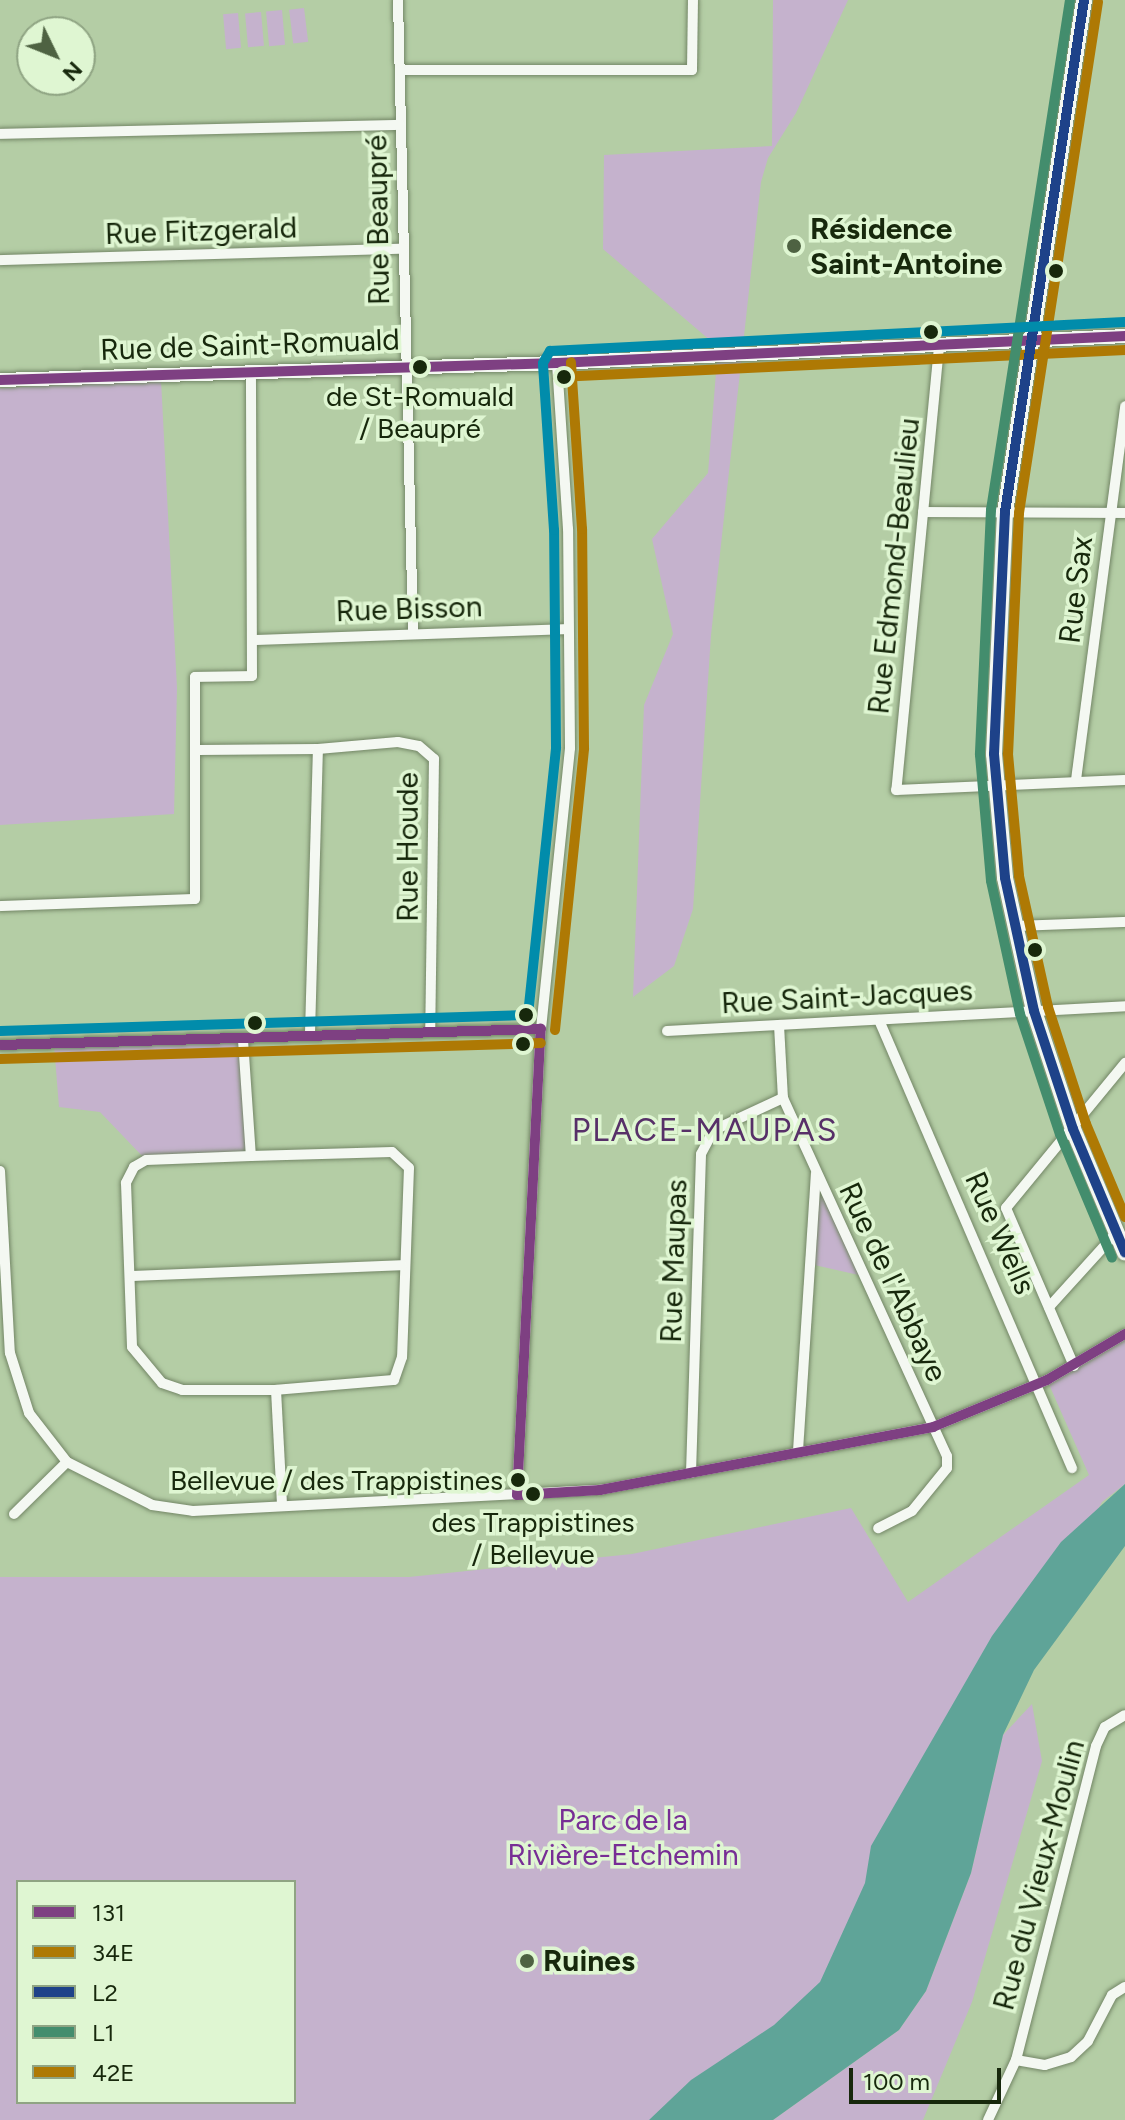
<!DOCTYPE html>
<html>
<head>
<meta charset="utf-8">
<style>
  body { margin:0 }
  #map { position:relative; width:1125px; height:2120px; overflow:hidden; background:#b4cda5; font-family:Figtree,sans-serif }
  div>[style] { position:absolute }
  .green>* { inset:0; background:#c5b2cd; transform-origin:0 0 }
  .water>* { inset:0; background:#5fa498 }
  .roads { filter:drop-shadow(0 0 2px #738666) drop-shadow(0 0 2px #738666) }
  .street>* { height:10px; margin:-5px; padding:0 5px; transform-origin:5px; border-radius:5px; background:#f4f8f2 }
  .secondary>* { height:14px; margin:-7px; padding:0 7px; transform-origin:7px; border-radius:7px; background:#f4f8f2 }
  .primary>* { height:16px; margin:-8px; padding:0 8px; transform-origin:8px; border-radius:8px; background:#f4f8f2 }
  .bus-1>* { height:10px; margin:-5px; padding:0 5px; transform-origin:5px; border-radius:5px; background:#7e4082 }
  .bus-2>* { height:10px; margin:-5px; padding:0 5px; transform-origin:5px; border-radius:5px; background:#ae7904 }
  .bus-3>* { height:10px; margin:-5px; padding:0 5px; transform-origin:5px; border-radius:5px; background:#1e4289 }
  .bus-4>* { height:10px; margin:-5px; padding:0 5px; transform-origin:5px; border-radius:5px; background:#438d6d }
  .bus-5>* { height:10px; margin:-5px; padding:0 5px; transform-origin:5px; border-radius:5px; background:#ae7904 }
  .bus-6>* { height:10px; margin:-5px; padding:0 5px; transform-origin:5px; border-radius:5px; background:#018cab }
  .dots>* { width:22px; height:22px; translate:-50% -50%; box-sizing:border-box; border:4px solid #dff6d2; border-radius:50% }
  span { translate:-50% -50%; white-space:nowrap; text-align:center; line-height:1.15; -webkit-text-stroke:7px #dff6d2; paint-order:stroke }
  .bus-label { font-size:28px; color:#17280c }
  .right { translate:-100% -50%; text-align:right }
  .street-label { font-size:30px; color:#17280c }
  .poi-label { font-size:30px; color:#17280c; font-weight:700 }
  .left { translate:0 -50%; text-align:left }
  .park-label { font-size:30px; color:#772e95 }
  .neighbourhood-label { font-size:32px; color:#573068; letter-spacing:2px }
  .legend { position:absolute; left:16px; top:1880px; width:280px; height:224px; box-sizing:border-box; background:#dff6d2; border:2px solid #8fa483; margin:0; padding:10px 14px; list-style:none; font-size:24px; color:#17280c }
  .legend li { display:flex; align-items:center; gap:16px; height:40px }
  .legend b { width:40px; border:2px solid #8fa483 }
  .north { position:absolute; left:16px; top:16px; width:80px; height:80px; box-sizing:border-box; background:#dff6d2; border:2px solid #8fa483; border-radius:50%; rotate:133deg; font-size:22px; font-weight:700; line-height:32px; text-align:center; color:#17280c }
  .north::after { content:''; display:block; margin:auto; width:28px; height:36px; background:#4e6242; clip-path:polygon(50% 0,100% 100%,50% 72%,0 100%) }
  .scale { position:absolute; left:849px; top:2068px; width:152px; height:36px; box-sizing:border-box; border:4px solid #17280c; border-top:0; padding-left:10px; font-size:24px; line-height:28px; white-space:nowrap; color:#17280c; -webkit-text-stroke:6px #dff6d2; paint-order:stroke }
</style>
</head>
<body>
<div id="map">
  <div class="green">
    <div style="clip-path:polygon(773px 0,848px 0,796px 113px,768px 158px,761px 182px,711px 635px,693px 909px,674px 966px,633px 997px,644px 705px,673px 634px,652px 539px,708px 473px,718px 347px,603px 249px,604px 155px,772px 146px)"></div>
    <div style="left:304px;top:8px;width:34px;height:15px;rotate:83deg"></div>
    <div style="left:282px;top:10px;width:35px;height:16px;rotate:85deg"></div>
    <div style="left:261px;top:12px;width:34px;height:16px;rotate:85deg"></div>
    <div style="left:238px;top:13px;width:35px;height:15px;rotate:85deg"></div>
    <div style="clip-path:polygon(161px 380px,177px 688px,174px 814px,0 825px,0 388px)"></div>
    <div style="clip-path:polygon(243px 1040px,251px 1156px,146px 1160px,100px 1112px,59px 1107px,54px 1045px)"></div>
    <div style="clip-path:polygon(816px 1172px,863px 1276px,810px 1264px)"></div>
    <div style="clip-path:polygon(evenodd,1125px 1334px,1125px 1484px,1102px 1502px,1038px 1618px,889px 1943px,720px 2120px,0 2120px,0 1577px,409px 1577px,632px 1554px,851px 1508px,908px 1602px,1089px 1475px,1047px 1380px,1125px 1334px,18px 1882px,294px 1882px,294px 2102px,18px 2102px,18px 1882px)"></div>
    <div style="clip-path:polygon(1032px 1704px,1042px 1761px,972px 2002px,923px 2120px,773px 2120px,899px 2030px,926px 1991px,971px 1873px,1003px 1735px)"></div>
  </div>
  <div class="water">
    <div style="clip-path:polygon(1125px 1484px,1125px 1546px,1034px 1670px,1003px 1735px,971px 1873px,926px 1991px,899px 2030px,773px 2120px,649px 2120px,691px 2080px,774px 2025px,820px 1982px,865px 1883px,871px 1846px,992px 1636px,1061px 1542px)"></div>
  </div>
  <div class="roads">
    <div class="street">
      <div style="left:398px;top:0;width:631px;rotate:88.64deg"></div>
      <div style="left:400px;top:70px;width:292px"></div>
      <div style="left:692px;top:70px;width:70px;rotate:-89.2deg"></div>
      <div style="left:0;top:134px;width:400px;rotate:-1.3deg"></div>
      <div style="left:0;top:260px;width:403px;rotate:-1.6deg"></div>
      <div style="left:939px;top:347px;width:445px;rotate:95.5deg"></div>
      <div style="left:896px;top:790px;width:229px;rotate:-2.5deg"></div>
      <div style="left:923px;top:512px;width:202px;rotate:0.3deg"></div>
      <div style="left:254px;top:640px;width:311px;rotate:-2deg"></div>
      <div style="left:198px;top:750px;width:120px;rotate:-0.5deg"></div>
      <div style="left:318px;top:749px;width:80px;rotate:-5deg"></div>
      <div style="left:398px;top:742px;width:21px;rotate:11deg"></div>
      <div style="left:419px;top:746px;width:20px;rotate:41deg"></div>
      <div style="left:434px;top:759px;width:273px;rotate:90.8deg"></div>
      <div style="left:1076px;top:780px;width:377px;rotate:-82.5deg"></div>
      <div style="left:0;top:906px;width:195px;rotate:-2.1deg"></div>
      <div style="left:195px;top:899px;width:222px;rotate:-90deg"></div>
      <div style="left:195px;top:677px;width:57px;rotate:-1deg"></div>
      <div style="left:252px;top:676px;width:306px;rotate:-90.2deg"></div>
      <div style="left:1014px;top:926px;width:111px;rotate:-2.1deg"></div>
      <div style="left:879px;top:1020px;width:488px;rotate:66.7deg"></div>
      <div style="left:779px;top:1025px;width:73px;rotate:86.9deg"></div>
      <div style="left:783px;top:1098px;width:394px;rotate:65.4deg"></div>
      <div style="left:947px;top:1456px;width:12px;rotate:90deg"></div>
      <div style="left:947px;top:1468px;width:55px;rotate:129.1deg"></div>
      <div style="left:912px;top:1511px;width:38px;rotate:153deg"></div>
      <div style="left:667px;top:1031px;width:459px;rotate:-3.1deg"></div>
      <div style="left:310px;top:1033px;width:284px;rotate:-88.4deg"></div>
      <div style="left:243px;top:1040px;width:116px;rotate:86.1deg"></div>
      <div style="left:251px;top:1156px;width:105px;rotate:177.8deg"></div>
      <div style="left:146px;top:1160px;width:14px;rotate:150deg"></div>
      <div style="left:134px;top:1167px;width:18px;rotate:117deg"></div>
      <div style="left:126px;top:1183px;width:164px;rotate:87.9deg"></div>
      <div style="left:132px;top:1347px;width:47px;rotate:50.2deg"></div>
      <div style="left:162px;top:1383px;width:21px;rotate:19deg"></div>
      <div style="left:182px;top:1390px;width:94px"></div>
      <div style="left:0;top:1045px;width:541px;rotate:-1.69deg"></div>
      <div style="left:251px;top:1156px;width:141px;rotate:-1.6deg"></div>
      <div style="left:392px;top:1152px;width:23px;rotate:43deg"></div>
      <div style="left:409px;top:1168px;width:189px;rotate:92.1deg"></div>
      <div style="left:402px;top:1357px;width:24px;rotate:109deg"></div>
      <div style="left:394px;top:1380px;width:118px;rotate:175.2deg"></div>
      <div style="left:276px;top:1390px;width:115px;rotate:87deg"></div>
      <div style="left:0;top:1171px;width:182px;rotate:86.9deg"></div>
      <div style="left:10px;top:1353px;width:63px;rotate:72.4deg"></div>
      <div style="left:29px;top:1413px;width:62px;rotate:52.2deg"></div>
      <div style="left:67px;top:1462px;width:95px;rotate:26.8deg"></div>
      <div style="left:152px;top:1505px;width:41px;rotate:8.3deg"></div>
      <div style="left:193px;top:1511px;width:408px;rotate:-3deg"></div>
      <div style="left:600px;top:1490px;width:339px;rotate:-10.7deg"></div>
      <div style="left:933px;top:1427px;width:123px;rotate:-22.4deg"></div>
      <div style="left:1047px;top:1380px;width:91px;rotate:-30.5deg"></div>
      <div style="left:131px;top:1276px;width:271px;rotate:-2.3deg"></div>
      <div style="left:1049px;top:1307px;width:101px;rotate:-47.8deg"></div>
      <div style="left:1074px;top:1366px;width:172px;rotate:-113.3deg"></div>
      <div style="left:1006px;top:1208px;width:188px;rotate:-50.6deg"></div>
      <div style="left:798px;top:1451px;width:278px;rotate:-86.3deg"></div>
      <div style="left:691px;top:1473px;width:319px;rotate:-88.2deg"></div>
      <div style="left:701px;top:1154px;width:27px;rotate:-62deg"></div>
      <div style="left:714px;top:1130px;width:76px;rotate:-24.9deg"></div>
      <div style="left:517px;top:1495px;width:467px;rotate:-87.1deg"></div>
      <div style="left:541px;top:1029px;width:282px;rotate:-84.1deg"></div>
      <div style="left:570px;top:748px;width:219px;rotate:-90.5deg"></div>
      <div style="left:568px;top:529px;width:166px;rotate:-93.8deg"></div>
      <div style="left:14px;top:1514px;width:74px;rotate:-44.5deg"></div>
      <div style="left:1016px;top:2060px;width:29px;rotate:10deg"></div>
      <div style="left:1045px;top:2065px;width:27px;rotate:-17deg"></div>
      <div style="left:1071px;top:2057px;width:23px;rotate:-43deg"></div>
      <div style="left:1088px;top:2041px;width:52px;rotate:-62.4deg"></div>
      <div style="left:1112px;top:1995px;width:15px;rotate:-32deg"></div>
      <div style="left:988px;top:2120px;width:66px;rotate:-65deg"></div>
      <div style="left:1016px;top:2060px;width:324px;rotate:-75.7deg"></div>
      <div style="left:1096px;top:1746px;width:21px;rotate:-65deg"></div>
      <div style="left:1105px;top:1727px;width:23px;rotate:-31deg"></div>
    </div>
    <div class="secondary">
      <div style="left:0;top:380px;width:557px;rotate:-1.75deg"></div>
      <div style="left:557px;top:363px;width:569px;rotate:-2.72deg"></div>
    </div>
    <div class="primary">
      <div style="left:1084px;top:0;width:518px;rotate:98.77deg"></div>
      <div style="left:1005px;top:512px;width:242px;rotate:92.6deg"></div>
      <div style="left:994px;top:754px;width:124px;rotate:84.9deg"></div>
      <div style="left:1005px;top:878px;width:136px;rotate:77.7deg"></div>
      <div style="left:1034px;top:1011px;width:124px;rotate:71.7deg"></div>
      <div style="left:1073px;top:1129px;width:134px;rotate:67.2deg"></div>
    </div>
  </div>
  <div class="bus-1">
    <div style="left:0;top:380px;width:557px;rotate:-1.75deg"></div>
    <div style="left:557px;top:363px;width:569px;rotate:-2.72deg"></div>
    <div style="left:0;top:1045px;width:541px;rotate:-1.69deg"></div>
    <div style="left:517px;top:1495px;width:83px;rotate:-3.4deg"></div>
    <div style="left:600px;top:1490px;width:339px;rotate:-10.7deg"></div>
    <div style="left:933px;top:1427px;width:123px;rotate:-22.4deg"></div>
    <div style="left:1047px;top:1380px;width:91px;rotate:-30.5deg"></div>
    <div style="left:517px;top:1495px;width:467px;rotate:-87.1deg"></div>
  </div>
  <div class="bus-2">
    <div style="left:558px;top:377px;width:568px;rotate:-2.73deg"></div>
    <div style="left:555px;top:1030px;width:283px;rotate:-84.1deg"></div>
    <div style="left:584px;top:748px;width:219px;rotate:-90.5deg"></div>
    <div style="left:582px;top:529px;width:167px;rotate:-93.8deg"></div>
    <div style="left:0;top:1059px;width:541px;rotate:-1.69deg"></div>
  </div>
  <div class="bus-3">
    <div style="left:1084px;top:0;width:518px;rotate:98.77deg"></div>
    <div style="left:1005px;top:512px;width:242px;rotate:92.6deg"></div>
    <div style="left:994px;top:754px;width:124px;rotate:84.9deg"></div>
    <div style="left:1005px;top:878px;width:136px;rotate:77.7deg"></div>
    <div style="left:1034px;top:1011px;width:124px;rotate:71.7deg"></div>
    <div style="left:1073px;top:1129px;width:134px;rotate:67.2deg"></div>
  </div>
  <div class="bus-4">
    <div style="left:1070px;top:0;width:516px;rotate:98.81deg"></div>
    <div style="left:991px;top:510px;width:245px;rotate:92.6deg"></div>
    <div style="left:980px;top:755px;width:126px;rotate:85deg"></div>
    <div style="left:991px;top:881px;width:136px;rotate:77.7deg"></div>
    <div style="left:1020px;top:1014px;width:126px;rotate:71.6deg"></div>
    <div style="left:1060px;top:1134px;width:134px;rotate:67.2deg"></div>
  </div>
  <div class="bus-5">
    <div style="left:1098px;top:2px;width:517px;rotate:98.79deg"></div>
    <div style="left:1019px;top:513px;width:241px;rotate:92.6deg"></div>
    <div style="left:1008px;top:754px;width:122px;rotate:84.8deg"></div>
    <div style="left:1019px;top:876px;width:134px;rotate:77.5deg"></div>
    <div style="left:1048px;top:1007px;width:123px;rotate:72deg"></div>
    <div style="left:1086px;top:1124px;width:101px;rotate:67.2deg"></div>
  </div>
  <div class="bus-6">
    <div style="left:0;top:1031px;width:528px;rotate:-1.74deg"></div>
    <div style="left:528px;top:1015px;width:269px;rotate:-84deg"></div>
    <div style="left:556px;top:747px;width:217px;rotate:-90.5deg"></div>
    <div style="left:554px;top:530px;width:167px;rotate:-93.8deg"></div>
    <div style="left:543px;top:363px;width:14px;rotate:-60deg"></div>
    <div style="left:550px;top:351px;width:575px;rotate:-2.89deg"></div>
  </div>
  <div class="dots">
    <div style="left:794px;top:246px;background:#4e6242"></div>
    <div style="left:1056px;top:271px;background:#17280c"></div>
    <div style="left:931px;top:332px;background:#17280c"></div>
    <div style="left:420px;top:367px;background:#17280c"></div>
    <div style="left:564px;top:377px;background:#17280c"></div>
    <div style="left:1035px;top:950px;background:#17280c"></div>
    <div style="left:526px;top:1015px;background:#17280c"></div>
    <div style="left:255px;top:1023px;background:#17280c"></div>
    <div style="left:523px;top:1044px;background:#17280c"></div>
    <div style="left:518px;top:1480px;background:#17280c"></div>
    <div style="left:533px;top:1494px;background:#17280c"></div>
    <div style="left:527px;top:1961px;background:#4e6242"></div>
  </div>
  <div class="bus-label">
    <span style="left:420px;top:412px">de St-Romuald<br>/ Beaupré</span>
    <span class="right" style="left:503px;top:1480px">Bellevue / des Trappistines</span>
    <span style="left:533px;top:1538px">des Trappistines<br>/ Bellevue</span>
  </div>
  <div class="street-label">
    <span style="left:378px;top:220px;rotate:-91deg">Rue Beaupré</span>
    <span style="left:201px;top:231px;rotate:-2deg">Rue Fitzgerald</span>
    <span style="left:250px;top:345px;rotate:-2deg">Rue de Saint-Romuald</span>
    <span style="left:894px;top:566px;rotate:-84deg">Rue Edmond-Beaulieu</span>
    <span style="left:1076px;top:590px;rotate:-83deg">Rue Sax</span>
    <span style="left:409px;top:609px;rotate:-2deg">Rue Bisson</span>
    <span style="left:408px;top:847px;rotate:-90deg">Rue Houde</span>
    <span style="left:847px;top:997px;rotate:-3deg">Rue Saint-Jacques</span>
    <span style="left:1000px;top:1233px;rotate:66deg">Rue Wells</span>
    <span style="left:674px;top:1261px;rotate:-88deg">Rue Maupas</span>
    <span style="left:893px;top:1282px;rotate:65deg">Rue de l'Abbaye</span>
    <span style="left:1039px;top:1875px;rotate:-75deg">Rue du Vieux-Moulin</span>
  </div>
  <div class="poi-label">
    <span class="left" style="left:810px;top:246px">Résidence<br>Saint-Antoine</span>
    <span class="left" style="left:543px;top:1961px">Ruines</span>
  </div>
  <div class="park-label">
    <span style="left:623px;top:1837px">Parc de la<br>Rivière-Etchemin</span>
  </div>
  <div class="neighbourhood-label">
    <span style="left:705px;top:1130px">PLACE-MAUPAS</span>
  </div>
  <ul class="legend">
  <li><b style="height:10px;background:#7e4082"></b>131</li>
  <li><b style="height:10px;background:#ae7904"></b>34E</li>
  <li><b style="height:10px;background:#1e4289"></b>L2</li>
  <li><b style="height:10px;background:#438d6d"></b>L1</li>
  <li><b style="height:10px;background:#ae7904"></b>42E</li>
  </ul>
  <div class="north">N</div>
  <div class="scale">100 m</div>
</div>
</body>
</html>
